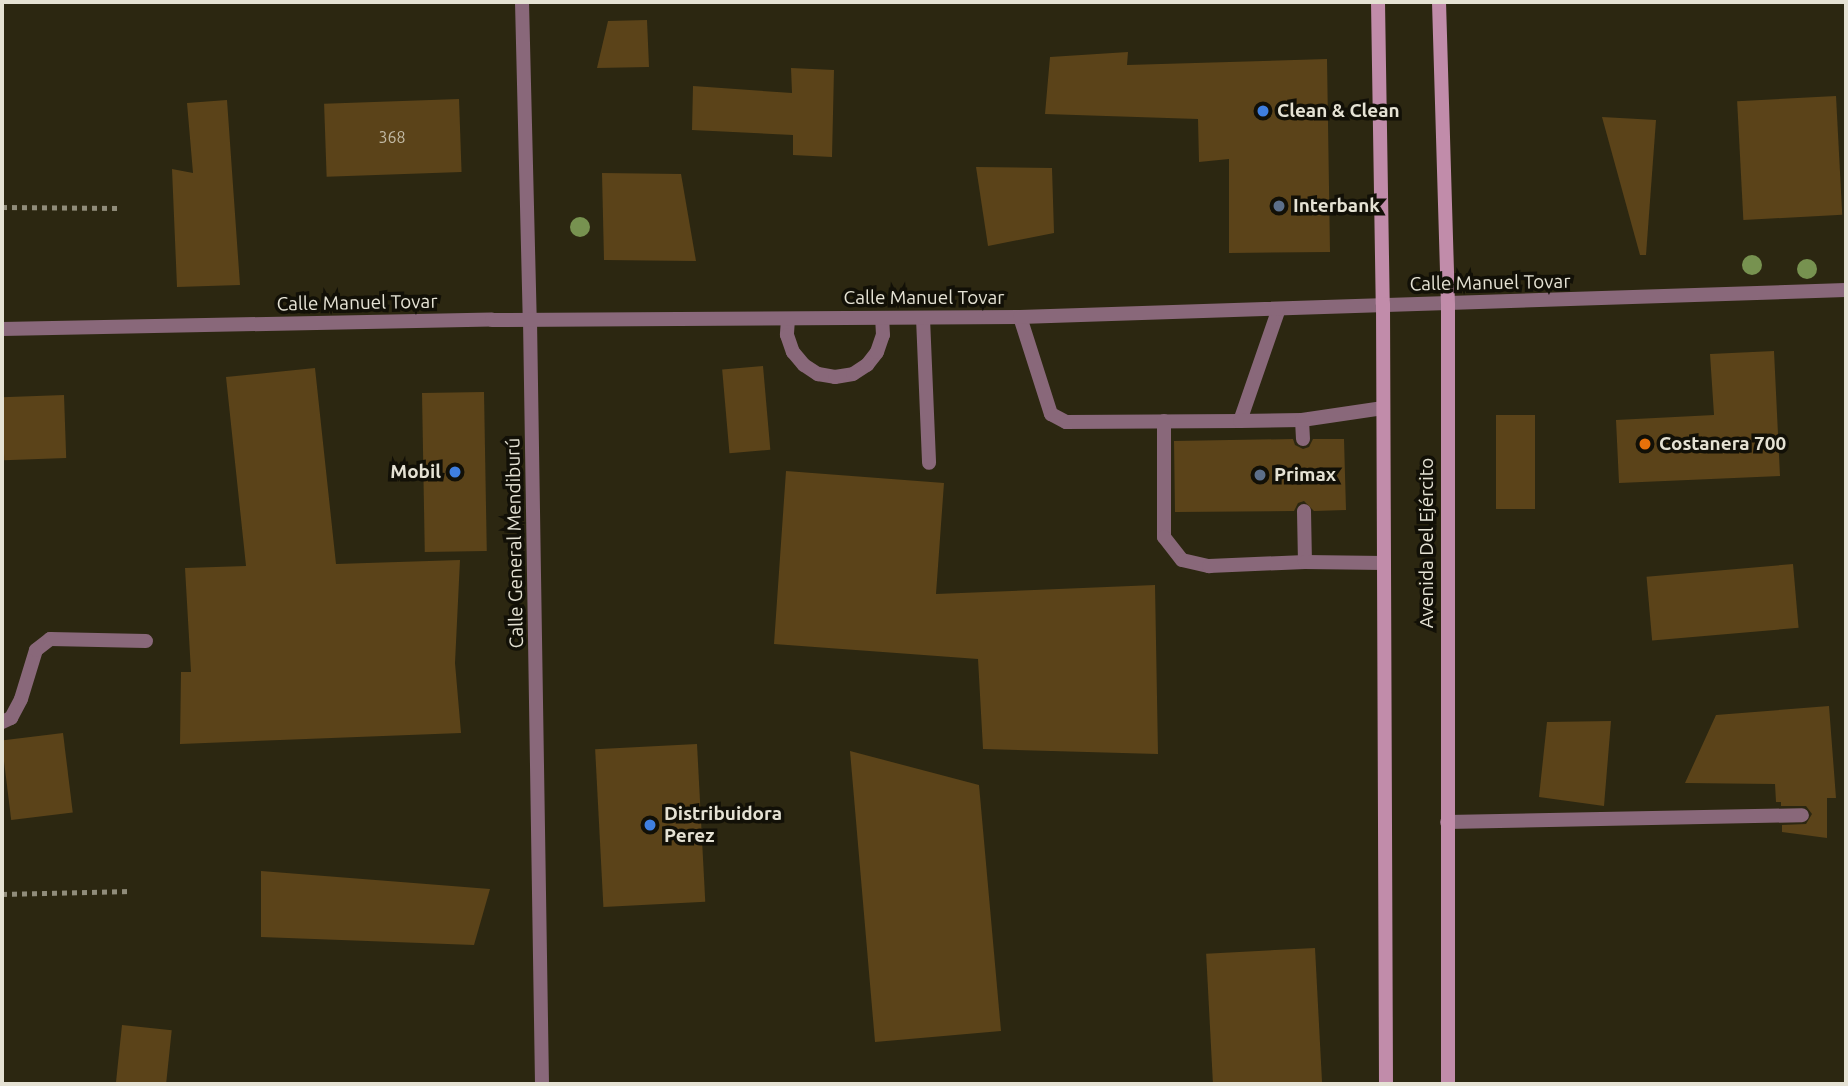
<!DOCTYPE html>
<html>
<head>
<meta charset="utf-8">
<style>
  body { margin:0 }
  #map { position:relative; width:1848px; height:1086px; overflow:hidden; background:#2c2711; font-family:Ubuntu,sans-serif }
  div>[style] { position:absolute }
  .building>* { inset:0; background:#5b4319; transform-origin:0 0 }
  .path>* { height:4.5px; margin-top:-2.25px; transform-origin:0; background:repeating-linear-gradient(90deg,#908c7a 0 5px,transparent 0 10px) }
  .lane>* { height:14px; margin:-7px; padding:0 7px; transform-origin:7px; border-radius:7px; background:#89687a }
  .street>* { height:14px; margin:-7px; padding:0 7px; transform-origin:7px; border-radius:7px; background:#89687a }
  .secondary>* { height:14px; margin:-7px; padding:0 7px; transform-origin:7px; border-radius:7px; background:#c18caa }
  .trees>* { width:20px; height:20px; margin:-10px; border-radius:50%; background:#779250 }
  .dots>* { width:19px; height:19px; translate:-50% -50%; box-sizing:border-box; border:4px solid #121007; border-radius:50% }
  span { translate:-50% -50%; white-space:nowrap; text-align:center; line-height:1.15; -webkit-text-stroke:7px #121007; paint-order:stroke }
  .number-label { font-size:16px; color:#c2baa5 }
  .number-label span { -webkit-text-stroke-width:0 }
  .poi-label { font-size:19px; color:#e5e2d4; font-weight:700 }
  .left { translate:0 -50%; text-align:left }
  .right { translate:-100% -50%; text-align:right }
  .street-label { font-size:19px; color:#e5e2d4 }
  .frame { position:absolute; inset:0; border:4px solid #e5e2d4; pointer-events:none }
</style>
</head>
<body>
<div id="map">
  <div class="building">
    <div style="clip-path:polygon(647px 20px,649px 67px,597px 68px,608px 21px)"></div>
    <div style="clip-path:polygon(1128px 52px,1127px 65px,1327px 59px,1330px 252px,1229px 253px,1229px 159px,1199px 162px,1198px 119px,1045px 114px,1050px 57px)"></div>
    <div style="clip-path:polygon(791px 68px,834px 70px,832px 157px,793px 155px,793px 135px,692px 130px,693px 86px,792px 93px)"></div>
    <div style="left:1836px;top:96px;width:119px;height:99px;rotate:87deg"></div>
    <div style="left:459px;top:99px;width:73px;height:135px;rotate:88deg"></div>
    <div style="clip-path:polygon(227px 100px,240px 285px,177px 287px,172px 169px,193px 173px,187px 103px)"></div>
    <div style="clip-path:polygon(1602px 117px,1656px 120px,1646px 255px,1640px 255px)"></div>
    <div style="clip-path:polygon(976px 167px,1052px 168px,1054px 233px,988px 246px)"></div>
    <div style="clip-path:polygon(602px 173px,681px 174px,696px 261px,604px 260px)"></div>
    <div style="clip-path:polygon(1774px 351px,1780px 476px,1619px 483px,1616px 420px,1714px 415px,1710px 354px)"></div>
    <div style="left:763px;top:366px;width:84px;height:41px;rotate:85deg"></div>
    <div style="clip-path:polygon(315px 368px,336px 564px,460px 560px,455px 663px,461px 733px,180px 744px,181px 672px,191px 672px,185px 568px,246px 566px,226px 377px)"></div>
    <div style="left:484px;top:392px;width:159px;height:62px;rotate:89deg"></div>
    <div style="left:64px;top:395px;width:63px;height:62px;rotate:88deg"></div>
    <div style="left:1496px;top:415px;width:39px;height:94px"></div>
    <div style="clip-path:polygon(1293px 439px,1295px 445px,1303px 449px,1309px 447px,1313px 439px,1344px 439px,1346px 510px,1314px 511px,1304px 501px,1298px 503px,1294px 511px,1175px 512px,1174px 441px)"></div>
    <div style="clip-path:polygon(786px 471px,944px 483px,936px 594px,1155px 585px,1158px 754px,983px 749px,978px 659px,774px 644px)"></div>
    <div style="left:1793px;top:564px;width:64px;height:147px;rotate:85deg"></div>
    <div style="clip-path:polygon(1829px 706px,1836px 798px,1827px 798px,1827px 838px,1782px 832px,1782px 825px,1806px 824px,1812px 814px,1806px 806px,1781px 806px,1781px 802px,1776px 802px,1775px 784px,1685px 783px,1716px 715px)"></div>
    <div style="clip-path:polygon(1611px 721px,1604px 806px,1539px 797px,1547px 722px)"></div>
    <div style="left:63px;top:733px;width:80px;height:62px;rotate:83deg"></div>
    <div style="left:697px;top:744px;width:158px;height:102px;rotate:87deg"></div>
    <div style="clip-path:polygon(850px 751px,979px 785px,1001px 1031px,875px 1042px)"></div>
    <div style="clip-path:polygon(261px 871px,490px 889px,474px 945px,261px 937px)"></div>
    <div style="left:1315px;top:948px;width:136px;height:109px;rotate:87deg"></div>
    <div style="left:122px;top:1025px;width:50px;height:59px;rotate:6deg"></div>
  </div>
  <div class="path">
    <div style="left:2px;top:207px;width:117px;rotate:0.5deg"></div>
    <div style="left:2px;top:894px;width:130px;rotate:-1.3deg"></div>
  </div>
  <div class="lane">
    <div style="left:1020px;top:317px;width:102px;rotate:72.3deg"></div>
    <div style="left:1051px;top:414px;width:17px;rotate:28deg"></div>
    <div style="left:1066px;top:422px;width:174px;rotate:-0.3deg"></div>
    <div style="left:1240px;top:421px;width:116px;rotate:-70.9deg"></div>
    <div style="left:923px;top:318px;width:145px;rotate:87.6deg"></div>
    <div style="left:788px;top:319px;width:16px;rotate:94deg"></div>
    <div style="left:787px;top:335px;width:18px;rotate:71deg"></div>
    <div style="left:793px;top:352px;width:17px;rotate:50deg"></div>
    <div style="left:804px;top:365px;width:17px;rotate:33deg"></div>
    <div style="left:818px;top:374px;width:17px;rotate:10deg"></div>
    <div style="left:835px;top:377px;width:18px;rotate:-9deg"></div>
    <div style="left:853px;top:374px;width:17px;rotate:-33deg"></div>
    <div style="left:867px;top:365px;width:16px;rotate:-52deg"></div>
    <div style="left:877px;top:352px;width:18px;rotate:-71deg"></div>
    <div style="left:883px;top:335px;width:17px;rotate:-93deg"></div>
    <div style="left:1164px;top:421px;width:116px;rotate:90deg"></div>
    <div style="left:1164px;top:537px;width:29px;rotate:52deg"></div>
    <div style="left:1182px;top:560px;width:28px;rotate:13deg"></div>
    <div style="left:1209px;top:566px;width:96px;rotate:-2.4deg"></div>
    <div style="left:1240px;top:421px;width:62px;rotate:-0.9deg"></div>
    <div style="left:1303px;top:439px;width:19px;rotate:-93deg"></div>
    <div style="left:1302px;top:420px;width:82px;rotate:-8.4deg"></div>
    <div style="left:1304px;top:511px;width:51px;rotate:88.9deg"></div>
    <div style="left:1305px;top:562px;width:79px;rotate:0.7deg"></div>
    <div style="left:2px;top:722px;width:10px;rotate:-24deg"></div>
    <div style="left:11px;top:718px;width:21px;rotate:-62deg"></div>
    <div style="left:21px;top:699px;width:51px;rotate:-73deg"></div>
    <div style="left:36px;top:650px;width:18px;rotate:-38deg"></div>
    <div style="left:50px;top:639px;width:96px;rotate:1.2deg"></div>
    <div style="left:1447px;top:822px;width:355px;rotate:-1.1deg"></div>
  </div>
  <div class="street">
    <div style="left:522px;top:2px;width:318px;rotate:88.6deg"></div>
    <div style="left:530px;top:320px;width:764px;rotate:89.1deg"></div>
    <div style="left:2px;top:329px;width:490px;rotate:-1.1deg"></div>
    <div style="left:492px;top:320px;width:528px;rotate:-0.33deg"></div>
    <div style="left:1020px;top:317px;width:826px;rotate:-1.87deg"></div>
  </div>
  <div class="secondary">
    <div style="left:1378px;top:2px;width:302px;rotate:89.1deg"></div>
    <div style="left:1383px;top:304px;width:780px;rotate:89.78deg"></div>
    <div style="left:1439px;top:2px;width:303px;rotate:88.3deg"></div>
    <div style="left:1448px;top:305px;width:779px;rotate:90deg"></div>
  </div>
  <div class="trees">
    <div style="left:580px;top:227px"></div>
    <div style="left:1752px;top:265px"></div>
    <div style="left:1807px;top:269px"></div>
  </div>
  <div class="dots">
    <div style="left:1263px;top:111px;background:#3f7fe0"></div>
    <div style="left:1279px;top:206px;background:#5c6f8a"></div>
    <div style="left:1645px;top:444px;background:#e8710a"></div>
    <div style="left:455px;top:472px;background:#3f7fe0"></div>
    <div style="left:1260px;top:475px;background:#5c6f8a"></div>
    <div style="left:650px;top:825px;background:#3f7fe0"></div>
  </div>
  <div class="number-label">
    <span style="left:392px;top:137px">368</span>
  </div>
  <div class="poi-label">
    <span class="left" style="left:1277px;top:111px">Clean &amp; Clean</span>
    <span class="left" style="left:1293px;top:206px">Interbank</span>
    <span class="left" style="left:1659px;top:444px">Costanera 700</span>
    <span class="right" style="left:441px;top:472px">Mobil</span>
    <span class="left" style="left:1274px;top:475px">Primax</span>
    <span class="left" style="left:664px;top:825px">Distribuidora<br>Perez</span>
  </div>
  <div class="street-label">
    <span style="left:1490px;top:283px;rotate:-1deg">Calle Manuel Tovar</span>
    <span style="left:924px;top:298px">Calle Manuel Tovar</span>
    <span style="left:357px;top:303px;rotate:-1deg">Calle Manuel Tovar</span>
    <span style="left:515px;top:543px;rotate:-91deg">Calle General Mendiburú</span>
    <span style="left:1427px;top:543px;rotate:-90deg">Avenida Del Ejército</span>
  </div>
  <div class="frame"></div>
</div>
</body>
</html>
